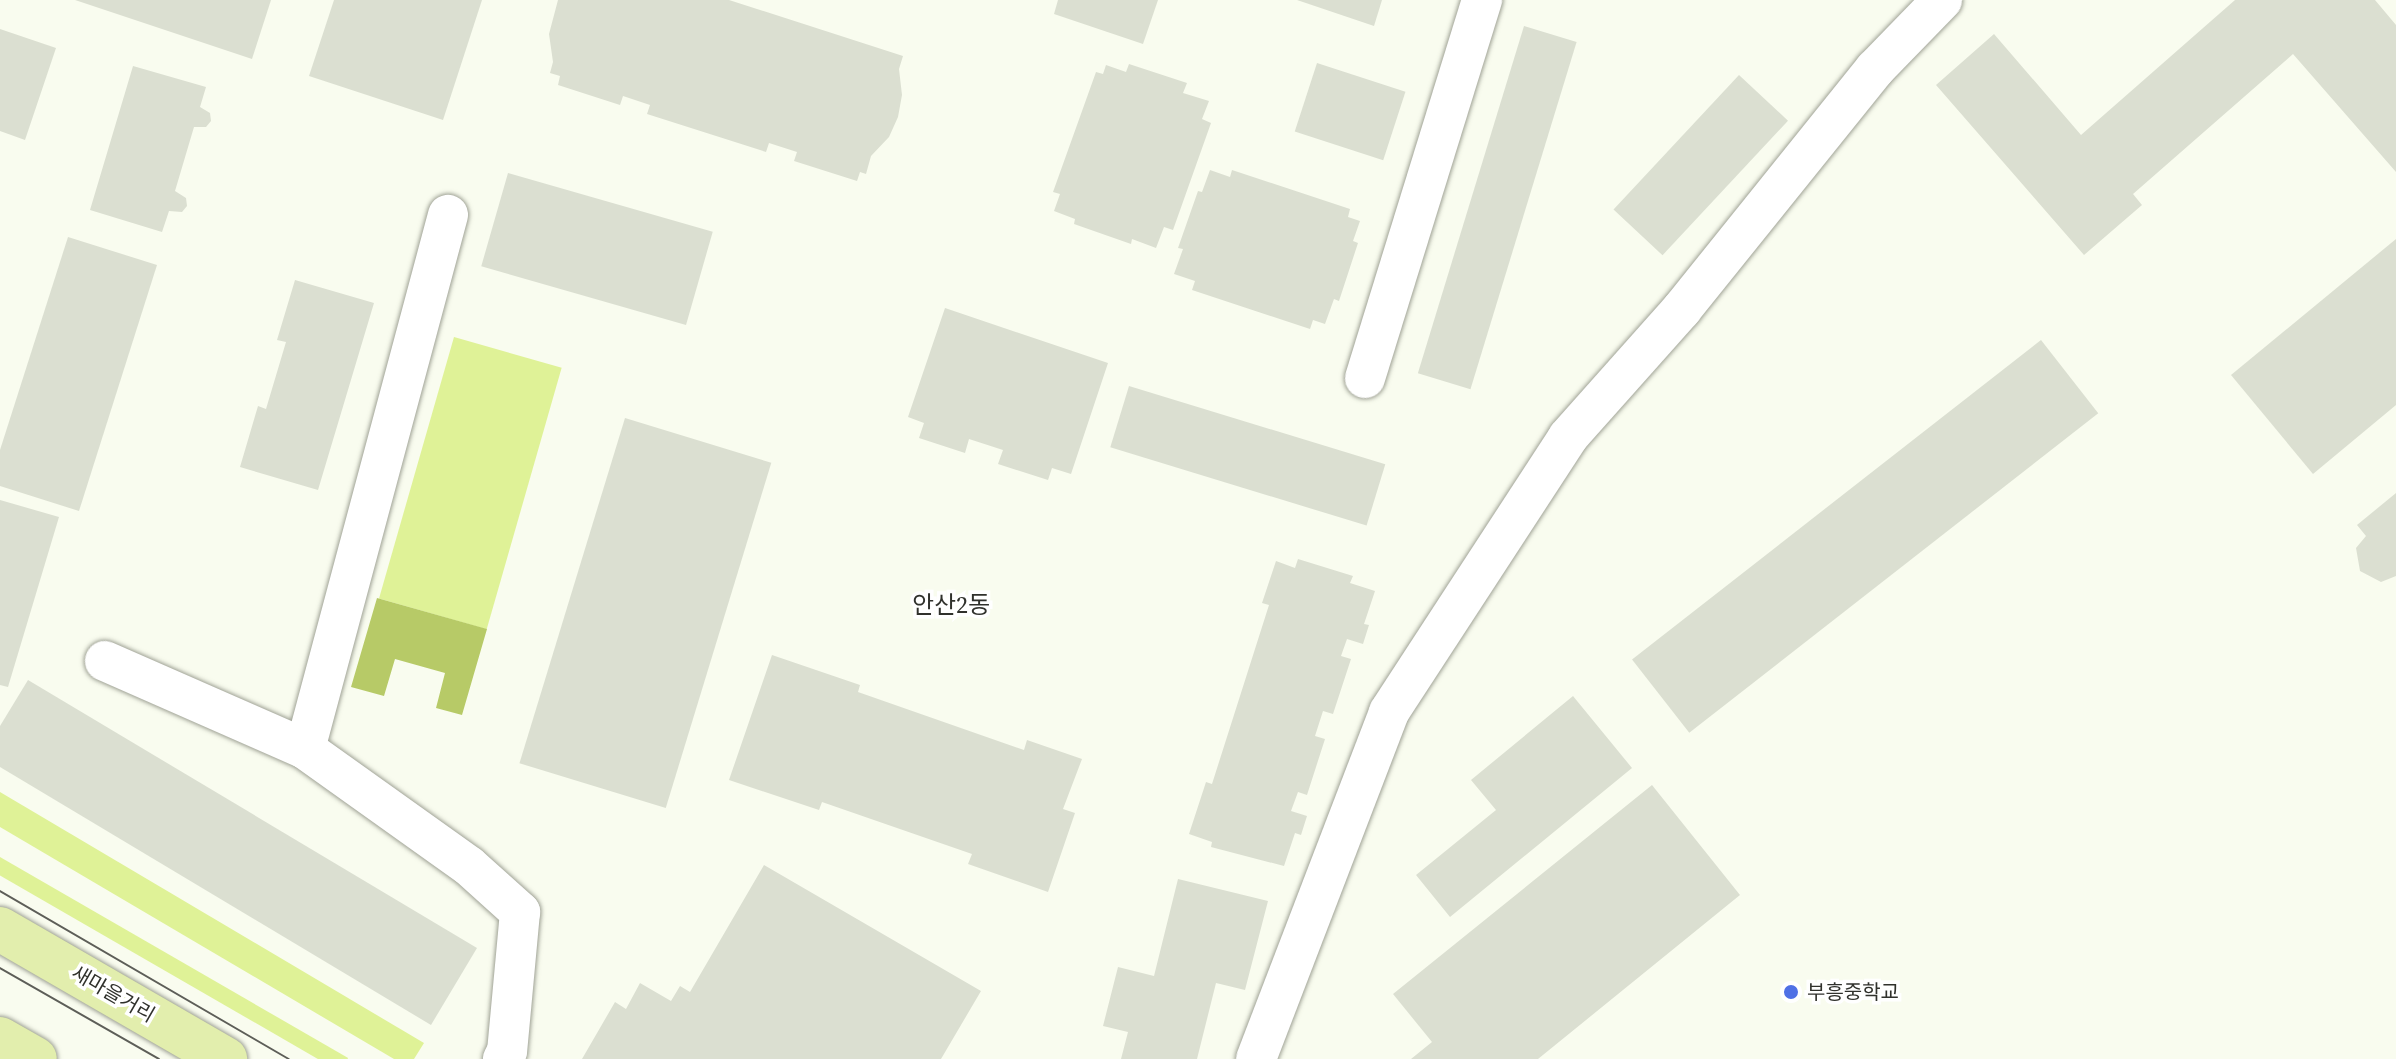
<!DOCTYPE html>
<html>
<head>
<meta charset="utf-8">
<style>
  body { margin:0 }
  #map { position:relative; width:2396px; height:1059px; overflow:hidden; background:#f9fcef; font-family:"Source Serif 4","Noto Sans KR",serif }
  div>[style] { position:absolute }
  .green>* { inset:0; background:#dff297; transform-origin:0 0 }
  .forest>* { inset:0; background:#b7ca67 }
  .building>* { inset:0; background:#dbdfd1; transform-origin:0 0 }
  .roads { filter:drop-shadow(0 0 2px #a0a396) drop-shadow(0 0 2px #a0a396) }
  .minor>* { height:40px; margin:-20px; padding:0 20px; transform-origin:20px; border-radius:20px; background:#fff }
  .major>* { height:44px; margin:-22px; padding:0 22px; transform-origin:22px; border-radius:22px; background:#e2eead }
  .tram>* { height:2px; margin:-1px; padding:0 1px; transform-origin:1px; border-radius:1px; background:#5d5e58 }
  .dots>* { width:22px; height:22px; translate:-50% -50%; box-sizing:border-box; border:4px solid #fff; border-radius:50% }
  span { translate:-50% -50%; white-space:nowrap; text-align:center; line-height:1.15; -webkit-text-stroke:7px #fff; paint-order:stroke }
  .poi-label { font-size:20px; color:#30312c }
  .left { translate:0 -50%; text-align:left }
  .street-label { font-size:20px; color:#30312c }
  .quarter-label { font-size:24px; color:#30312c }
</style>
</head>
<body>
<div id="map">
  <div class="green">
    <div style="left:454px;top:337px;width:112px;height:272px;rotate:16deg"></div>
    <div style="clip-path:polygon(0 792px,424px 1043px,414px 1059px,394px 1059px,0 827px)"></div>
    <div style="left:0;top:857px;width:402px;height:16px;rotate:30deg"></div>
  </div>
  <div class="forest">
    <div style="clip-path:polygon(377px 598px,487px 629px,462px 715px,436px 708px,445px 673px,395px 659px,384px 696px,351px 687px)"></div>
  </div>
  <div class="building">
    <div style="clip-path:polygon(75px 0,271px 0,252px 59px)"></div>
    <div style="clip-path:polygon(334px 0,482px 0,443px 120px,309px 76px)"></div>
    <div style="clip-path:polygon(558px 0,729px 0,903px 56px,899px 69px,902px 95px,898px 117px,889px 137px,871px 156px,866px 174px,860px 172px,857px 181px,794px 161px,797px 152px,769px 143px,766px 152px,647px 114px,650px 105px,623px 96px,620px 105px,558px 85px,560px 76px,550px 73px,553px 62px,549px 34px)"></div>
    <div style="clip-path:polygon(1058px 0,1158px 0,1143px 44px,1054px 14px)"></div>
    <div style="clip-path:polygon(1297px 0,1382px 0,1374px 26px)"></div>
    <div style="clip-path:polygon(2235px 0,2375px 0,2396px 25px,2396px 172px,2293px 54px,2133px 194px,2142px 205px,2084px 255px,1936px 85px,1994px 34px,2081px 135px)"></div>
    <div style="left:1524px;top:26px;width:55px;height:363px;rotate:17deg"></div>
    <div style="clip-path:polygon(0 29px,56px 48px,25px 140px,0 131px)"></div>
    <div style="left:1317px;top:63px;width:93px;height:72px;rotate:18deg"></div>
    <div style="clip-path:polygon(1129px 64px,1187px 83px,1183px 93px,1209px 101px,1202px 119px,1211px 123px,1173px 230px,1164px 227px,1156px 248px,1132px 239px,1131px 244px,1074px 224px,1075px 219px,1054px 211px,1060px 194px,1053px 192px,1096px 72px,1103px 74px,1106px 65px,1126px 72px)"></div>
    <div style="clip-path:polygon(133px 66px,206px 87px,200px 107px,210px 113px,211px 121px,206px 127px,194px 127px,175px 191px,186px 198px,187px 206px,182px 212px,169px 211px,162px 232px,90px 210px)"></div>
    <div style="left:1739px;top:75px;width:67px;height:184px;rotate:43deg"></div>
    <div style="clip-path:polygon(1210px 170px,1230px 177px,1232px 170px,1350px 209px,1348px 217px,1360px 221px,1353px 241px,1358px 243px,1339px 301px,1334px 299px,1325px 324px,1313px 320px,1310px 329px,1192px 290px,1195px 281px,1174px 274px,1183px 249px,1178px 248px,1198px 191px,1202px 192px)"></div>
    <div style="left:508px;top:173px;width:213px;height:97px;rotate:16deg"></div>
    <div style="clip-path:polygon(68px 237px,157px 265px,79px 511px,0 486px,0 450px)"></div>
    <div style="clip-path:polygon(2396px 239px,2396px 405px,2313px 474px,2231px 375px)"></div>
    <div style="clip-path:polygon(295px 280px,374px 303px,318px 490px,240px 467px,258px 406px,266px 409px,286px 342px,277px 340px)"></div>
    <div style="clip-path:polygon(945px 308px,1108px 363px,1071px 474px,1052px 468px,1048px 480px,998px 464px,1003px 450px,969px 439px,965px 453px,919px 438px,924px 423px,908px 417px)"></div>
    <div style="left:2041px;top:340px;width:93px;height:519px;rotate:52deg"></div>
    <div style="left:1129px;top:386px;width:268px;height:64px;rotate:17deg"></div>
    <div style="left:625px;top:418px;width:153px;height:361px;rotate:17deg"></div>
    <div style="clip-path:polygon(2396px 493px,2396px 576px,2381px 582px,2360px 571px,2356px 548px,2366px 536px,2357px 525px)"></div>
    <div style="clip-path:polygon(0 500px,59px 517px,8px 687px,0 685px)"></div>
    <div style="clip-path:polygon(1298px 559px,1353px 576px,1350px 583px,1375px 591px,1364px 624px,1369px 625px,1363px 644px,1347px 639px,1341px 656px,1351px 659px,1333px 714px,1323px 711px,1315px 736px,1325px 739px,1307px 795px,1298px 792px,1291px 811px,1307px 816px,1301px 835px,1295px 833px,1284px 866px,1211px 847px,1212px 842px,1189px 834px,1206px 782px,1212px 784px,1269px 605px,1262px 603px,1276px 561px,1295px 568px)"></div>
    <div style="clip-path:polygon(772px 655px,860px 685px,858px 692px,1024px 750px,1027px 740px,1082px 759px,1063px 809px,1075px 813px,1048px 892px,968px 864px,972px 854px,822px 802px,819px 810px,729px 780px)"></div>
    <div style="clip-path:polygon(28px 680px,477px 948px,431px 1025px,0 767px,0 726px)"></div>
    <div style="clip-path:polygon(1573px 696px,1632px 768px,1450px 917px,1416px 875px,1496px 810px,1471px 780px)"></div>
    <div style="clip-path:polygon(1652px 785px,1740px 895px,1538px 1059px,1411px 1059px,1432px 1042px,1393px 994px)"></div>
    <div style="clip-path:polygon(764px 865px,981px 991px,941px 1059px,582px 1059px,615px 1002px,626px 1009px,640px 983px,671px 1001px,680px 986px,690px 992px)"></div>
    <div style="clip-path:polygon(1178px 879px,1268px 901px,1245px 990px,1216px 983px,1197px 1059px,1121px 1059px,1128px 1032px,1103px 1026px,1118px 967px,1154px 976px)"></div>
  </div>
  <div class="roads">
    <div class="minor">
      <div style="left:1365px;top:378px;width:396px;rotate:-72.8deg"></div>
      <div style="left:105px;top:661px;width:219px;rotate:23.7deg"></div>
      <div style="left:305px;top:749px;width:201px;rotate:35.5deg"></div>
      <div style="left:469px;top:866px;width:69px;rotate:42deg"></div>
      <div style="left:520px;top:912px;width:140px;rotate:95.3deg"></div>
      <div style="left:507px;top:1051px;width:9px;rotate:117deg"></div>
      <div style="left:305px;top:749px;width:553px;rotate:-75.01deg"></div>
      <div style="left:1256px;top:1059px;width:372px;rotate:-69deg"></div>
      <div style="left:1389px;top:712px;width:328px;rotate:-56.9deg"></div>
      <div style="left:1568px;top:437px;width:171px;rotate:-48.3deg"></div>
      <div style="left:1682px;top:309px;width:308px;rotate:-51.2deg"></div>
      <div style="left:1875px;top:69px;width:96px;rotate:-45.8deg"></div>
    </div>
    <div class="major">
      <div style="left:0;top:929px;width:260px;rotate:30deg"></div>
      <div style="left:0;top:1039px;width:40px;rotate:29.7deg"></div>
    </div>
  </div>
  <div class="tram">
    <div style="left:0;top:891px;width:334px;rotate:30.2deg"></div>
    <div style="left:0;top:968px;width:183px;rotate:29.8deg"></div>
  </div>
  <div class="dots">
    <div style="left:1791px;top:992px;background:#4f70e5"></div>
  </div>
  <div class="poi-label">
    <span class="left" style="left:1807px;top:992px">부흥중학교</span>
  </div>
  <div class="street-label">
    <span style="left:113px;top:994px;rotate:30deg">새마을거리</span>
  </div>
  <div class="quarter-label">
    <span style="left:951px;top:605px">안산2동</span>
  </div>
</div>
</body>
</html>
